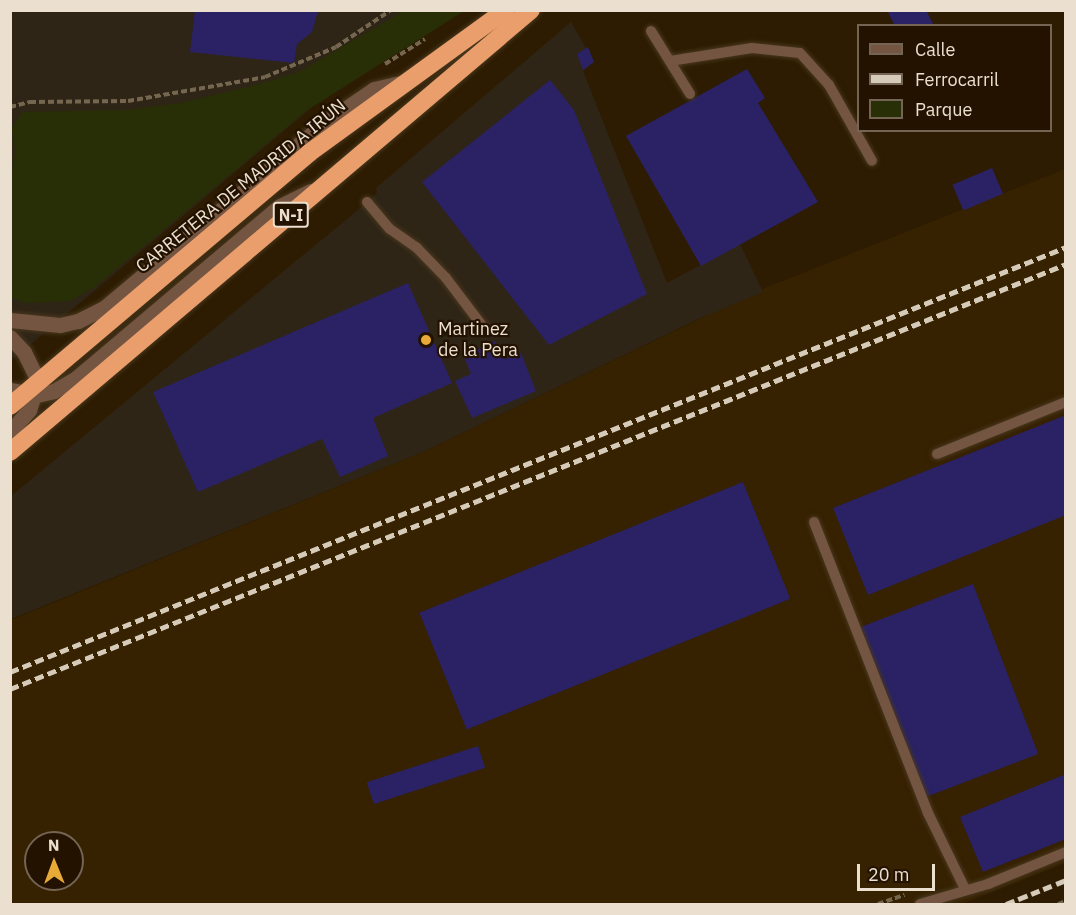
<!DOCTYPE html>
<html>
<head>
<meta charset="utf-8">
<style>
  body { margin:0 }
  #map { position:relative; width:1076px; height:915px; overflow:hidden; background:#2d1c01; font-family:"IBM Plex Sans",sans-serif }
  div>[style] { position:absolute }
  .built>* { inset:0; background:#362100 }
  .industrial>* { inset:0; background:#2f2516 }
  .green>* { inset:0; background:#282e05 }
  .building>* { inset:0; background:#2a2265; transform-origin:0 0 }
  .path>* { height:4px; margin-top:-2px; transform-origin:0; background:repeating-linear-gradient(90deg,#75664f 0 6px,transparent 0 9px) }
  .roads { filter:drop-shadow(0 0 2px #48371e) drop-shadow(0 0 2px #48371e) }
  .lane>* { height:10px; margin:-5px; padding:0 5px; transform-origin:5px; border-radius:5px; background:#745541 }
  .street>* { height:15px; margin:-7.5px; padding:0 7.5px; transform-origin:7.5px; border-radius:7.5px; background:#745541 }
  .highway>* { height:18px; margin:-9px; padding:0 9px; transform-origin:9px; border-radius:9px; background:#ea9e6b }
  .rail>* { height:4.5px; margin-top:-2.25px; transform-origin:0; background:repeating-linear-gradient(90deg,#d6cab9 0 9px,transparent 0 13.5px) }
  .dots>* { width:16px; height:16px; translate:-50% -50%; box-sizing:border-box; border:3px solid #231200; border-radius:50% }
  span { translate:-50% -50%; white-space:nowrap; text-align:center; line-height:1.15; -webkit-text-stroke:4.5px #231200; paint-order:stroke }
  .shield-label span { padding:2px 4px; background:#231200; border:2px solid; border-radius:4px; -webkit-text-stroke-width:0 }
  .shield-label { font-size:16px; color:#ebe0d0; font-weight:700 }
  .street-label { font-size:18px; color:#ebe0d0 }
  .poi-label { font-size:18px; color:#ebe0d0 }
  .left { translate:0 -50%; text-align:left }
  .frame { position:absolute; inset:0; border:12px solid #ebe0d0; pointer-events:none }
  .legend { position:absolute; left:857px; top:24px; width:195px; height:108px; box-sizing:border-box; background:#231200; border:2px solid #736453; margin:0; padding:8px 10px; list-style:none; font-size:18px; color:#ebe0d0 }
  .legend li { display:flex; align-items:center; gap:12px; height:30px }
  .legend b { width:30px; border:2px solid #736453 }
  .north { position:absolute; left:24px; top:831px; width:60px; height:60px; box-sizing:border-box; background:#231200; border:2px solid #736453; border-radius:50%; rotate:359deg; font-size:16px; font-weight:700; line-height:24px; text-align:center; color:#ebe0d0 }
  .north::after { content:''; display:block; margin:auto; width:21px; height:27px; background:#e8ab37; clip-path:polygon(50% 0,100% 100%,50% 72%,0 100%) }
  .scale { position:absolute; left:857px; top:864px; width:78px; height:27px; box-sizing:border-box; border:3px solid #ebe0d0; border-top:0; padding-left:8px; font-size:18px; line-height:21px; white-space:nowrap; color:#ebe0d0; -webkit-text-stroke:4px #231200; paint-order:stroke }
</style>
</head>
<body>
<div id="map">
  <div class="built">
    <div style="clip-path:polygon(evenodd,1065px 169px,1065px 863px,962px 904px,11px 904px,11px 620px,425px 451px,762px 289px,1065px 169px,36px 843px,72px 843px,72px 879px,36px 879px,36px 843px)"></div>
  </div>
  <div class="industrial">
    <div style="clip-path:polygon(11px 11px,426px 11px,11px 361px)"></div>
    <div style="clip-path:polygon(571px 22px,594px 62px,583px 71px,667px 283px,740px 244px,763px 292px,696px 320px,425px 451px,11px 619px,11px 496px,353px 214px,377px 193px,376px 188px)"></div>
  </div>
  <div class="green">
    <div style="clip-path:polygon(404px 11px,464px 11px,306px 111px,96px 286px,71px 301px,25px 303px,11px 297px,10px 192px,15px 151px,12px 128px,22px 112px,126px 110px,180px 103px,252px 86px,299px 72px)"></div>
  </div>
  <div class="building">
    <div style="clip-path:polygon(195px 10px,316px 10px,318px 11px,312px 32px,297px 44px,294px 63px,190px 52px)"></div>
    <div style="clip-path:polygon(887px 10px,926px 10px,934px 26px,895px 26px)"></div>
    <div style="clip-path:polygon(588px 47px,594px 62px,583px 70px,577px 54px)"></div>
    <div style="clip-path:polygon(747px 69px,765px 98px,758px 103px,818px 202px,701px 266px,626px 136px)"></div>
    <div style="clip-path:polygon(550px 80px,574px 110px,647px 294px,549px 345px,422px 182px)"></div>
    <div style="left:992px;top:168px;width:28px;height:43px;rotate:67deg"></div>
    <div style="clip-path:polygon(408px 283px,452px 383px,373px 418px,388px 456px,340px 477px,322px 439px,198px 492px,153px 392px)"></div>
    <div style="clip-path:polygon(495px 341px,504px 359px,521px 353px,536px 391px,472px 418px,455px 381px,471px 374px,464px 356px)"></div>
    <div style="clip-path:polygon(1066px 415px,1066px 515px,868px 595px,833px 508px)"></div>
    <div style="left:743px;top:482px;width:126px;height:349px;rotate:68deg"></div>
    <div style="left:973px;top:584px;width:182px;height:121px;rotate:69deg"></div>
    <div style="left:478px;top:746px;width:23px;height:117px;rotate:72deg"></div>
    <div style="clip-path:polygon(1066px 774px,1066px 839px,983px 872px,960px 817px)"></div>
  </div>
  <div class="path">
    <div style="left:385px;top:64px;width:47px;rotate:-32deg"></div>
    <div style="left:10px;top:107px;width:21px;rotate:-14deg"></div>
    <div style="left:30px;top:102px;width:98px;rotate:-0.6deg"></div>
    <div style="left:128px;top:101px;width:139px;rotate:-9.9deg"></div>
    <div style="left:265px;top:77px;width:77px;rotate:-22.9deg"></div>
    <div style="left:336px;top:47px;width:66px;rotate:-33.9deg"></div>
    <div style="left:878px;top:904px;width:28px;rotate:-19deg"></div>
    <div style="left:1058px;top:904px;width:9px;rotate:-21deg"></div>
  </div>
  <div class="roads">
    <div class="lane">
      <div style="left:651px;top:31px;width:74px;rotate:58.2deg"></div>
      <div style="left:670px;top:61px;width:83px;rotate:-9deg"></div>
      <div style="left:752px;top:48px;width:48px;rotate:5.9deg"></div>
      <div style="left:800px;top:53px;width:43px;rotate:47.8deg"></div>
      <div style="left:829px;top:85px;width:87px;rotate:60.5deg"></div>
      <div style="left:367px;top:202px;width:35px;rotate:50deg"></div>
      <div style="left:390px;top:229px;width:32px;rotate:35deg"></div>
      <div style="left:416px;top:247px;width:43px;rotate:45.9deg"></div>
      <div style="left:446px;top:278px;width:63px;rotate:52.8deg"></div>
      <div style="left:937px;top:454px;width:139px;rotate:-22deg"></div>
      <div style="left:814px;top:522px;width:313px;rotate:68.6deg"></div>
      <div style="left:928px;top:813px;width:85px;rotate:64deg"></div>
      <div style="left:920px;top:904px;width:71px;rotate:-16.4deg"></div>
      <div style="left:988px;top:884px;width:84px;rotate:-22.3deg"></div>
    </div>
    <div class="street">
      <div style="left:10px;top:320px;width:50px;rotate:5.7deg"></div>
      <div style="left:60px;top:325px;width:18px;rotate:-13deg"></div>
      <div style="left:78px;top:321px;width:29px;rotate:-27deg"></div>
      <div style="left:104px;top:308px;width:290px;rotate:-40deg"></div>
      <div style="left:326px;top:122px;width:58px;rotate:-34.5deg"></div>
      <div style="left:374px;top:89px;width:31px;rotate:-13deg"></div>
      <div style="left:10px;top:337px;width:21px;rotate:47deg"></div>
      <div style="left:24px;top:352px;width:32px;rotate:64deg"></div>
      <div style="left:38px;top:381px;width:30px;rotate:107deg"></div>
      <div style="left:29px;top:410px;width:29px;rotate:131deg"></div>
      <div style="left:10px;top:390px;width:27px;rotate:10deg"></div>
      <div style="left:37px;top:395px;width:17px;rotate:-13deg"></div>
      <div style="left:54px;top:391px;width:24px;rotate:-30deg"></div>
      <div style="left:75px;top:379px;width:268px;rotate:-40.2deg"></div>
      <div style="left:280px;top:206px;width:34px;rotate:-26deg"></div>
    </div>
    <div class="highway">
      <div style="left:10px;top:406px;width:392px;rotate:-40.2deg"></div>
      <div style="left:309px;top:153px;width:243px;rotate:-36deg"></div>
      <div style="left:10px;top:452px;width:683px;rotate:-40.31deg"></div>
    </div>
  </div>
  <div class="rail">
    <div style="left:10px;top:672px;width:1138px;rotate:-21.92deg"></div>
    <div style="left:10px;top:689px;width:1138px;rotate:-21.92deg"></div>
    <div style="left:1006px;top:904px;width:65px;rotate:-21.8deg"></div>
  </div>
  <div class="dots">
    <div style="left:426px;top:340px;background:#e8ab37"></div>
  </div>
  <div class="shield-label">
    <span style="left:291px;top:215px">N-I</span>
  </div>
  <div class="street-label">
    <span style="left:241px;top:186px;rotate:-39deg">CARRETERA DE MADRID A IRÚN</span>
  </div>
  <div class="poi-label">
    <span class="left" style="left:438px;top:340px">Martinez<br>de la Pera</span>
  </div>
  <div class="frame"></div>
  <ul class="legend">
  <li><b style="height:8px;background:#745541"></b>Calle</li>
  <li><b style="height:8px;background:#d6cab9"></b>Ferrocarril</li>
  <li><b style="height:16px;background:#282e05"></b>Parque</li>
  </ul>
  <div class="north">N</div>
  <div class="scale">20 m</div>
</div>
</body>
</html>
